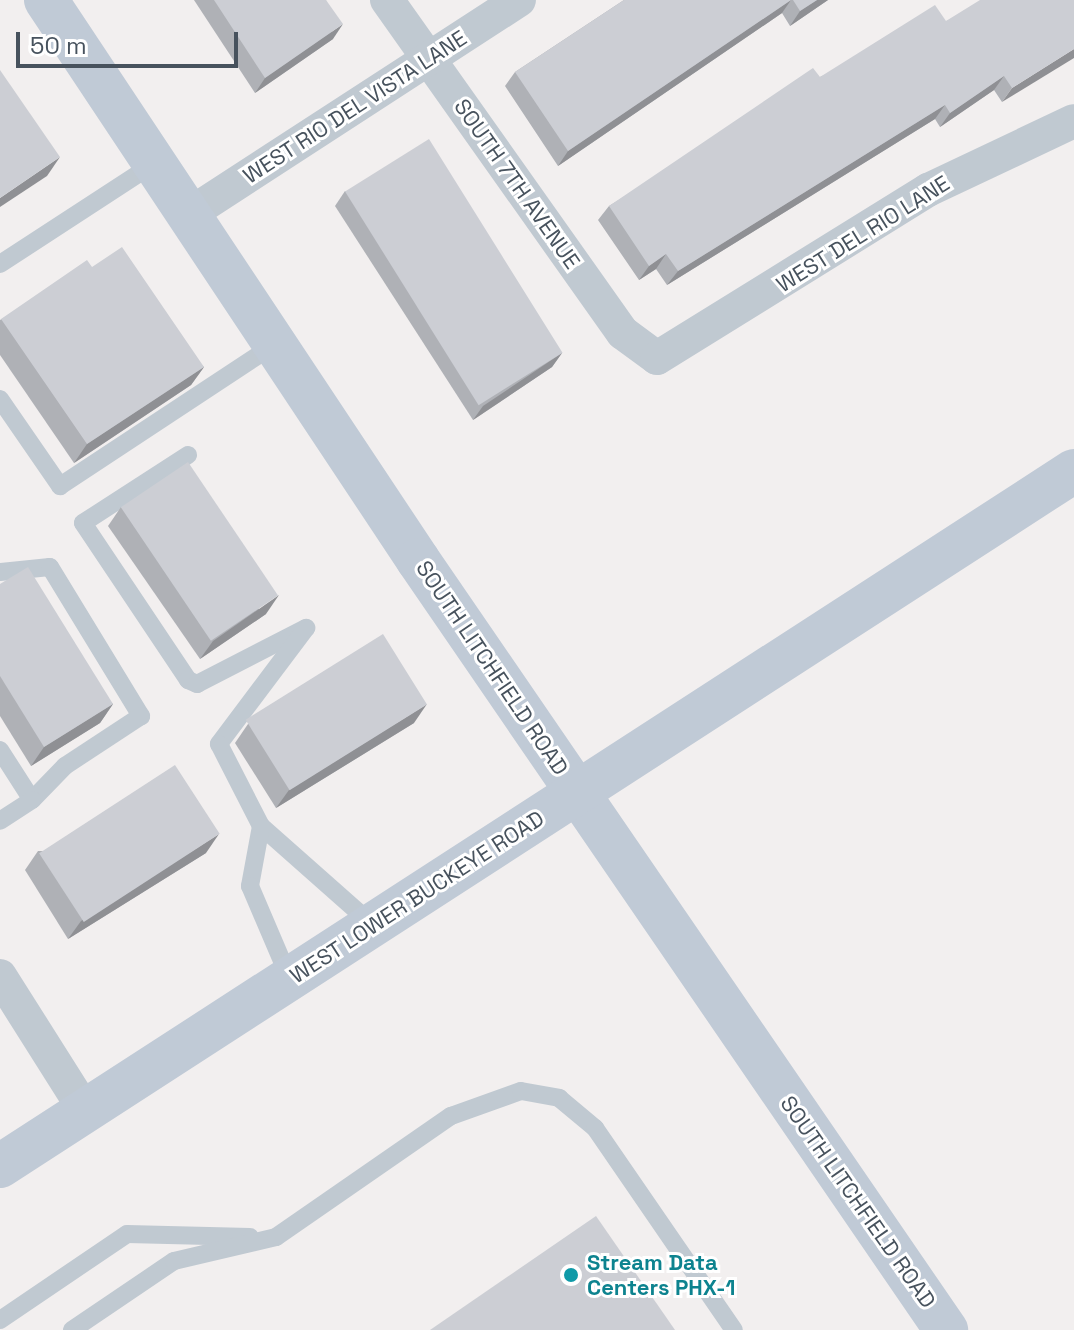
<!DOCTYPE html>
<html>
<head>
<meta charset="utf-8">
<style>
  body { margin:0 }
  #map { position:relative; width:1074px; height:1330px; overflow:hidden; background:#f2efef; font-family:"Space Grotesk",sans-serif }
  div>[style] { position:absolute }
  .lane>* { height:18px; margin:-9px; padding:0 9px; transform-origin:9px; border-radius:9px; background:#c0c9d1 }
  .street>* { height:34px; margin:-17px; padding:0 17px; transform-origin:17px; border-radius:17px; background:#c0c9d1 }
  .secondary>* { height:44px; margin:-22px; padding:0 22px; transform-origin:22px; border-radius:22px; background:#c0cad6 }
  .wall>* { inset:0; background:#afb1b6 }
  .shaded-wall>* { inset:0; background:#8f9094 }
  .building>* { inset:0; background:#ccced4; transform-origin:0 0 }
  .dots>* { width:22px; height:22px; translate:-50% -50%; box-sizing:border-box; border:4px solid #fff; border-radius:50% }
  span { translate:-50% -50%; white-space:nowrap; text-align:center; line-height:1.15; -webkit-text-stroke:6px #fff; paint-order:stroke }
  .street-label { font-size:22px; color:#47525d }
  .culture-label { font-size:22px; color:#0d838f; font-weight:700 }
  .left { translate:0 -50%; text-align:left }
  .scale { position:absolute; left:16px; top:32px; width:222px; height:36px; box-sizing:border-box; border:4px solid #47525d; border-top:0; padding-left:10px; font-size:24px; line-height:28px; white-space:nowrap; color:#47525d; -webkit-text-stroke:6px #fff; paint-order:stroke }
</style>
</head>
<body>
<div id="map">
  <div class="lane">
    <div style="left:0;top:264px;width:185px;rotate:-33.1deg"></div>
    <div style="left:0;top:399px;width:106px;rotate:55.4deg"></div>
    <div style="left:60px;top:486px;width:260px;rotate:-33.4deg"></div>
    <div style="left:188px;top:455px;width:125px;rotate:147.1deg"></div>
    <div style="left:83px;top:523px;width:189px;rotate:56.2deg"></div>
    <div style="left:188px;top:680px;width:10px;rotate:24deg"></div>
    <div style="left:197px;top:684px;width:123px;rotate:-27.2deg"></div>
    <div style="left:0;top:572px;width:50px;rotate:-5.7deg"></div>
    <div style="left:50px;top:567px;width:175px;rotate:58.6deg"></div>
    <div style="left:141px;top:716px;width:91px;rotate:146.7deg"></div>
    <div style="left:65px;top:766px;width:47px;rotate:134.1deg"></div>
    <div style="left:306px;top:628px;width:145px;rotate:126.9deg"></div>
    <div style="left:219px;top:744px;width:92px;rotate:62.9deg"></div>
    <div style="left:261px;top:826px;width:149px;rotate:41.5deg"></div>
    <div style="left:0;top:750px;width:59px;rotate:57.4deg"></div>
    <div style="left:32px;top:800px;width:38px;rotate:147deg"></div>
    <div style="left:261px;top:826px;width:61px;rotate:100.4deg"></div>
    <div style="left:250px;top:886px;width:102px;rotate:66.9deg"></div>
    <div style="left:0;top:1320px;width:153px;rotate:-34.1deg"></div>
    <div style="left:127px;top:1234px;width:123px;rotate:1.4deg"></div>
    <div style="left:72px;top:1330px;width:123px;rotate:-34.1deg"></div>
    <div style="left:174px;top:1261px;width:105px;rotate:-13.2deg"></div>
    <div style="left:276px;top:1237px;width:213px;rotate:-34.7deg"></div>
    <div style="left:451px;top:1116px;width:74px;rotate:-19.7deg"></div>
    <div style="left:521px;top:1091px;width:39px;rotate:10deg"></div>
    <div style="left:559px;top:1098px;width:47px;rotate:39.8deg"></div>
    <div style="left:595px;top:1128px;width:245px;rotate:55.5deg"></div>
  </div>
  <div class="street">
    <div style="left:387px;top:0;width:408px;rotate:54.7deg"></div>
    <div style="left:623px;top:333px;width:42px;rotate:36.3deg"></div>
    <div style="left:657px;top:358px;width:319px;rotate:-31.8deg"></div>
    <div style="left:928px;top:190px;width:161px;rotate:-25.3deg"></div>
    <div style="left:191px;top:213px;width:391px;rotate:-33deg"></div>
    <div style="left:0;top:976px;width:161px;rotate:57.7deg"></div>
  </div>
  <div class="secondary">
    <div style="left:46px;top:0;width:672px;rotate:56.4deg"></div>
    <div style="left:418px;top:560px;width:934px;rotate:55.56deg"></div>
    <div style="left:0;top:1166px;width:1279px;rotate:-32.91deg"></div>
  </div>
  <div class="wall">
    <div style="clip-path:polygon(194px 0,326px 0,333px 39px,255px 93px)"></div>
    <div style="clip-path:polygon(624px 0,828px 0,790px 26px,782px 13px,558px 166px,505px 86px,515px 72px)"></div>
    <div style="clip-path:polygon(1074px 0,1002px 102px,994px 90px,940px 127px,935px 119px,667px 285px,656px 269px,639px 280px,598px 220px,609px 206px,820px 77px,946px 21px)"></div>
    <div style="clip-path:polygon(345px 191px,562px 353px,552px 367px,473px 420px,335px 206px)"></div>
    <div style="clip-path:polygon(92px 267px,204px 367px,191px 385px,74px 463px,0 355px,0 320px)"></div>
    <div style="clip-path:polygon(121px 507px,266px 614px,200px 659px,108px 526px)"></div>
    <div style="clip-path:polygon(0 584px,113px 704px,100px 723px,31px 766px,0 716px)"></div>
    <div style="clip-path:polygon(414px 723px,276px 808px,235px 743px,248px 724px)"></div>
    <div style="clip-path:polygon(38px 851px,206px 853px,68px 939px,25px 870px)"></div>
  </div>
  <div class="shaded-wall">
    <div style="clip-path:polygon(791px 0,782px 13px,558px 166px,568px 151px)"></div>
    <div style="clip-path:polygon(817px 0,828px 0,790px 26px,800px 11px)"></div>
    <div style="clip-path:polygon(343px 24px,333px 39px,255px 93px,265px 78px)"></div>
    <div style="clip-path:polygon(1074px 49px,1074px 58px,1002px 102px,1012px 88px)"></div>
    <div style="clip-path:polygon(1004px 76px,994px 90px,940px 127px,950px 113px)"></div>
    <div style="clip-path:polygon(945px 105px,935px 119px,667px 285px,678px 271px)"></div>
    <div style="clip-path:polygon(60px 157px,47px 176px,0 207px,0 198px)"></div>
    <div style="clip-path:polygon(666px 254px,656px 269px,639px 280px,649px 266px)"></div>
    <div style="clip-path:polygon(562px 353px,552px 367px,473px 420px,483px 406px)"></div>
    <div style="clip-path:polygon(204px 367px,191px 385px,74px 463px,87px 444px)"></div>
    <div style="clip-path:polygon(279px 595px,266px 614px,200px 659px,213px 641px)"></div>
    <div style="clip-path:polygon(113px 704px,100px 723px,31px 766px,44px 747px)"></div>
    <div style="clip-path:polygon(427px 704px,414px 723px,276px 808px,289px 790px)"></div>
    <div style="clip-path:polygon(219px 834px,206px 853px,68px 939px,81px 921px)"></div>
  </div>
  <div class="building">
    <div style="clip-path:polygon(214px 0,326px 0,343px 24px,265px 78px)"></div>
    <div style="clip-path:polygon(624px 0,791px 0,568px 151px,515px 72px)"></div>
    <div style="clip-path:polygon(793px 0,817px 0,800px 11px)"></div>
    <div style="clip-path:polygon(980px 0,1074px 0,1074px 49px,1012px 88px,1004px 76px,950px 113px,945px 105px,678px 271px,666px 254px,649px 266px,609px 206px,813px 68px,820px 77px,935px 5px,946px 21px)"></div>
    <div style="clip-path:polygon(0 70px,60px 157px,0 198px)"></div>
    <div style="left:429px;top:139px;width:252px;height:99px;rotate:58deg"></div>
    <div style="clip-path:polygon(122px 247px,204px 367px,87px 444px,1px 319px,87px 260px,92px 267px)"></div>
    <div style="left:188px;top:462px;width:161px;height:81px;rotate:56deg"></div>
    <div style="clip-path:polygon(28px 567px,113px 704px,44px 747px,0 676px,0 584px)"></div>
    <div style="left:383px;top:634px;width:83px;height:162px;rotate:58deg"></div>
    <div style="left:175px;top:765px;width:82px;height:162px;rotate:57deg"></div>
    <div style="clip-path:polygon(596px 1216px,675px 1330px,430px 1330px)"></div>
  </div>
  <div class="dots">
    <div style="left:571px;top:1275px;background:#0f9aa8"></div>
  </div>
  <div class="street-label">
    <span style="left:355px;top:107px;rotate:-33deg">WEST RIO DEL VISTA LANE</span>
    <span style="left:517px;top:184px;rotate:55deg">SOUTH 7TH AVENUE</span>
    <span style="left:863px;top:234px;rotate:-32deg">WEST DEL RIO LANE</span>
    <span style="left:492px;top:668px;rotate:56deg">SOUTH LITCHFIELD ROAD</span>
    <span style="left:417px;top:897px;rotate:-33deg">WEST LOWER BUCKEYE ROAD</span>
    <span style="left:858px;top:1202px;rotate:55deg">SOUTH LITCHFIELD ROAD</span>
  </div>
  <div class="culture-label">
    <span class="left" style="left:587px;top:1275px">Stream Data<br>Centers PHX-1</span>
  </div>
  <div class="scale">50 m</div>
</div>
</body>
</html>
